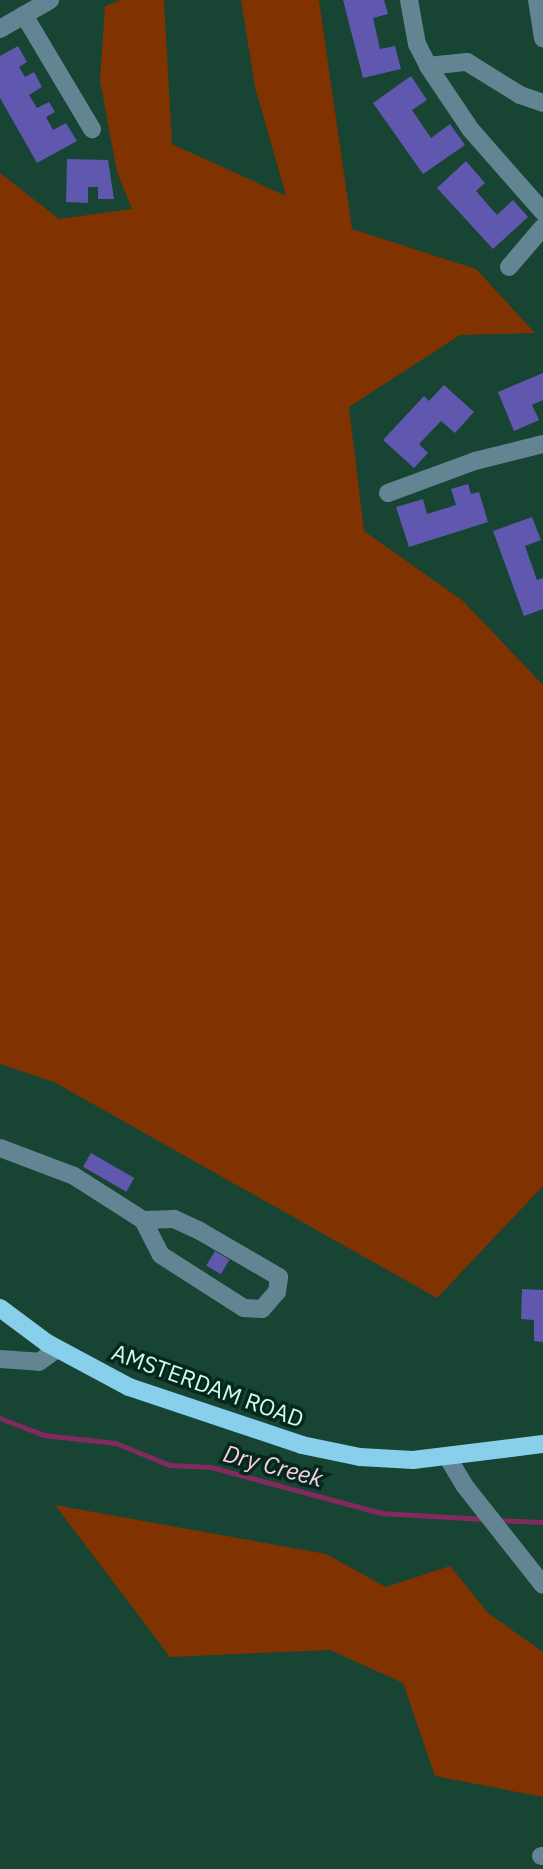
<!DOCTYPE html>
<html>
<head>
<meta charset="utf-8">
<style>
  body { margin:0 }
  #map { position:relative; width:543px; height:1869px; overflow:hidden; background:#174433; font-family:"IBM Plex Sans",sans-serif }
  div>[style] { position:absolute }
  .green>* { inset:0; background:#803200 }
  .stream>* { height:4.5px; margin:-2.25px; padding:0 2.25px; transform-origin:2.25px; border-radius:2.25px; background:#802a60 }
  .building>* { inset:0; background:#6057ae; transform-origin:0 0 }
  .minor>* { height:18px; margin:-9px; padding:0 9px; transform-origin:9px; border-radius:9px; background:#638593 }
  .major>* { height:18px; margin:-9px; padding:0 9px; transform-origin:9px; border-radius:9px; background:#87cfeb }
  span { translate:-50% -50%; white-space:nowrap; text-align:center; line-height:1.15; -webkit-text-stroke:7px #04291c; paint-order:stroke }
  .street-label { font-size:23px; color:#d3fbe9 }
  .water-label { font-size:24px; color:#fccbe5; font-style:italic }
</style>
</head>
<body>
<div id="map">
  <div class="green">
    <div style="clip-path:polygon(121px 0,164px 0,172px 144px,286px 196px,255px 87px,241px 0,319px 0,352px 229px,476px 269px,535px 333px,460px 335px,349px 407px,364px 531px,463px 601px,543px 685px,543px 1186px,437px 1298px,54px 1082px,0 1064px,0 173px,59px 219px,132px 209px,117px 172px,100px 80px,105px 6px)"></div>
    <div style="clip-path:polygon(55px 1505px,326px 1554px,386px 1587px,450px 1566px,488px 1613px,543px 1652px,543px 1797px,435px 1776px,403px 1683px,330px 1650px,170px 1657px)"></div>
  </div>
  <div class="stream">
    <div style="left:0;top:1418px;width:47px;rotate:21.1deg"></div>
    <div style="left:44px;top:1435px;width:72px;rotate:6.3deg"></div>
    <div style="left:116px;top:1443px;width:58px;rotate:22.2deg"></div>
    <div style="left:170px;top:1465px;width:41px;rotate:2.8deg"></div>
    <div style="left:211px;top:1467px;width:176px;rotate:15.1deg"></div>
    <div style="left:381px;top:1513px;width:102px;rotate:3.4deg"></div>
    <div style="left:498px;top:1520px;width:45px;rotate:2.5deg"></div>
  </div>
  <div class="building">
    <div style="clip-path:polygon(343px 0,384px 0,388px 14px,373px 18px,380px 49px,395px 46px,401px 69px,363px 78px)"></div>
    <div style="clip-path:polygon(18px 46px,27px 62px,19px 67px,25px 77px,34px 72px,42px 87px,29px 95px,37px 108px,49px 102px,55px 112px,46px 117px,53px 130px,66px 123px,77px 141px,37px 163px,0 98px,0 56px)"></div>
    <div style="clip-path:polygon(411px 76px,427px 100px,412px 110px,431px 138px,450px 124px,465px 145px,423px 174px,373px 103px)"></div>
    <div style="clip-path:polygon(67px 159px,108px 160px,114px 199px,98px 199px,98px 187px,88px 187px,88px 203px,66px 202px)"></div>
    <div style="clip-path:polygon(466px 161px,485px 183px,476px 191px,497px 215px,513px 200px,528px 217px,493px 249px,437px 188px)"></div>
    <div style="clip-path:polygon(543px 373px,543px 400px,532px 405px,539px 420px,514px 431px,498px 392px)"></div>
    <div style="clip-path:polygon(444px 385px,474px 412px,455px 433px,441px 421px,419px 444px,428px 453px,414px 468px,383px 440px,424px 396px,429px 401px)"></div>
    <div style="clip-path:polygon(468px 484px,471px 494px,479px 492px,488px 522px,409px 547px,396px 507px,423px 499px,427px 514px,456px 505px,451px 489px)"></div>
    <div style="clip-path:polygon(532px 517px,541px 540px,525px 546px,537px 580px,543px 578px,543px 609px,524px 616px,493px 531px)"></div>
    <div style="left:91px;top:1153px;width:50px;height:16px;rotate:30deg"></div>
    <div style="left:215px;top:1251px;width:17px;height:17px;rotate:31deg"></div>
    <div style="clip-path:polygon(522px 1289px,543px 1290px,543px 1342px,534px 1341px,534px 1320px,521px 1319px)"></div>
  </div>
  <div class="minor">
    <div style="left:409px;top:0;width:45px;rotate:79.7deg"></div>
    <div style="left:417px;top:44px;width:25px;rotate:63deg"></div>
    <div style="left:428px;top:66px;width:77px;rotate:56.1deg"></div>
    <div style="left:471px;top:130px;width:109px;rotate:48.7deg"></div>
    <div style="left:537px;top:0;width:39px;rotate:81deg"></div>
    <div style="left:24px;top:15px;width:133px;rotate:59.2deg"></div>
    <div style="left:0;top:29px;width:58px;rotate:-30.1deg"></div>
    <div style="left:428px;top:66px;width:39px;rotate:-6deg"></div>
    <div style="left:467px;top:62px;width:62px;rotate:31.9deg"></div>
    <div style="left:520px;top:95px;width:24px;rotate:19deg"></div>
    <div style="left:509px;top:267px;width:52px;rotate:-49.6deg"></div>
    <div style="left:388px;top:493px;width:93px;rotate:-20.2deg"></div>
    <div style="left:475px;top:461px;width:70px;rotate:-14deg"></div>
    <div style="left:0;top:1148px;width:79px;rotate:20.7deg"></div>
    <div style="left:74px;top:1176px;width:82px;rotate:32.5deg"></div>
    <div style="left:143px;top:1220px;width:39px;rotate:63deg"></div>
    <div style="left:161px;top:1255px;width:98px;rotate:32.6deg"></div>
    <div style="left:244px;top:1308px;width:18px;rotate:3deg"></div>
    <div style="left:262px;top:1309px;width:23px;rotate:-49deg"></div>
    <div style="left:277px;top:1292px;width:15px;rotate:-82deg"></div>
    <div style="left:279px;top:1277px;width:91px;rotate:-149.8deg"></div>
    <div style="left:200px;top:1231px;width:29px;rotate:-155deg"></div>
    <div style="left:174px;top:1219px;width:31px;rotate:178deg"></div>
    <div style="left:0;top:1359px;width:39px;rotate:4deg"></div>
    <div style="left:39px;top:1362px;width:22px;rotate:-36deg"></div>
    <div style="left:448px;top:1458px;width:31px;rotate:59deg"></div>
    <div style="left:464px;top:1485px;width:127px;rotate:51.7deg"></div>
    <div style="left:541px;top:1856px;width:2px"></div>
  </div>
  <div class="major">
    <div style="left:0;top:1308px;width:59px;rotate:36.7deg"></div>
    <div style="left:47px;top:1343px;width:93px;rotate:28.2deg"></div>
    <div style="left:129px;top:1387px;width:182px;rotate:18.5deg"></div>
    <div style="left:302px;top:1445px;width:59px;rotate:11.7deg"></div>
    <div style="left:360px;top:1457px;width:53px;rotate:3.2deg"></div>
    <div style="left:413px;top:1460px;width:131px;rotate:-7deg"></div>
  </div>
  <div class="street-label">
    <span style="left:208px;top:1385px;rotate:20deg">AMSTERDAM ROAD</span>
  </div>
  <div class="water-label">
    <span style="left:273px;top:1466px;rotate:15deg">Dry Creek</span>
  </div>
</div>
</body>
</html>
